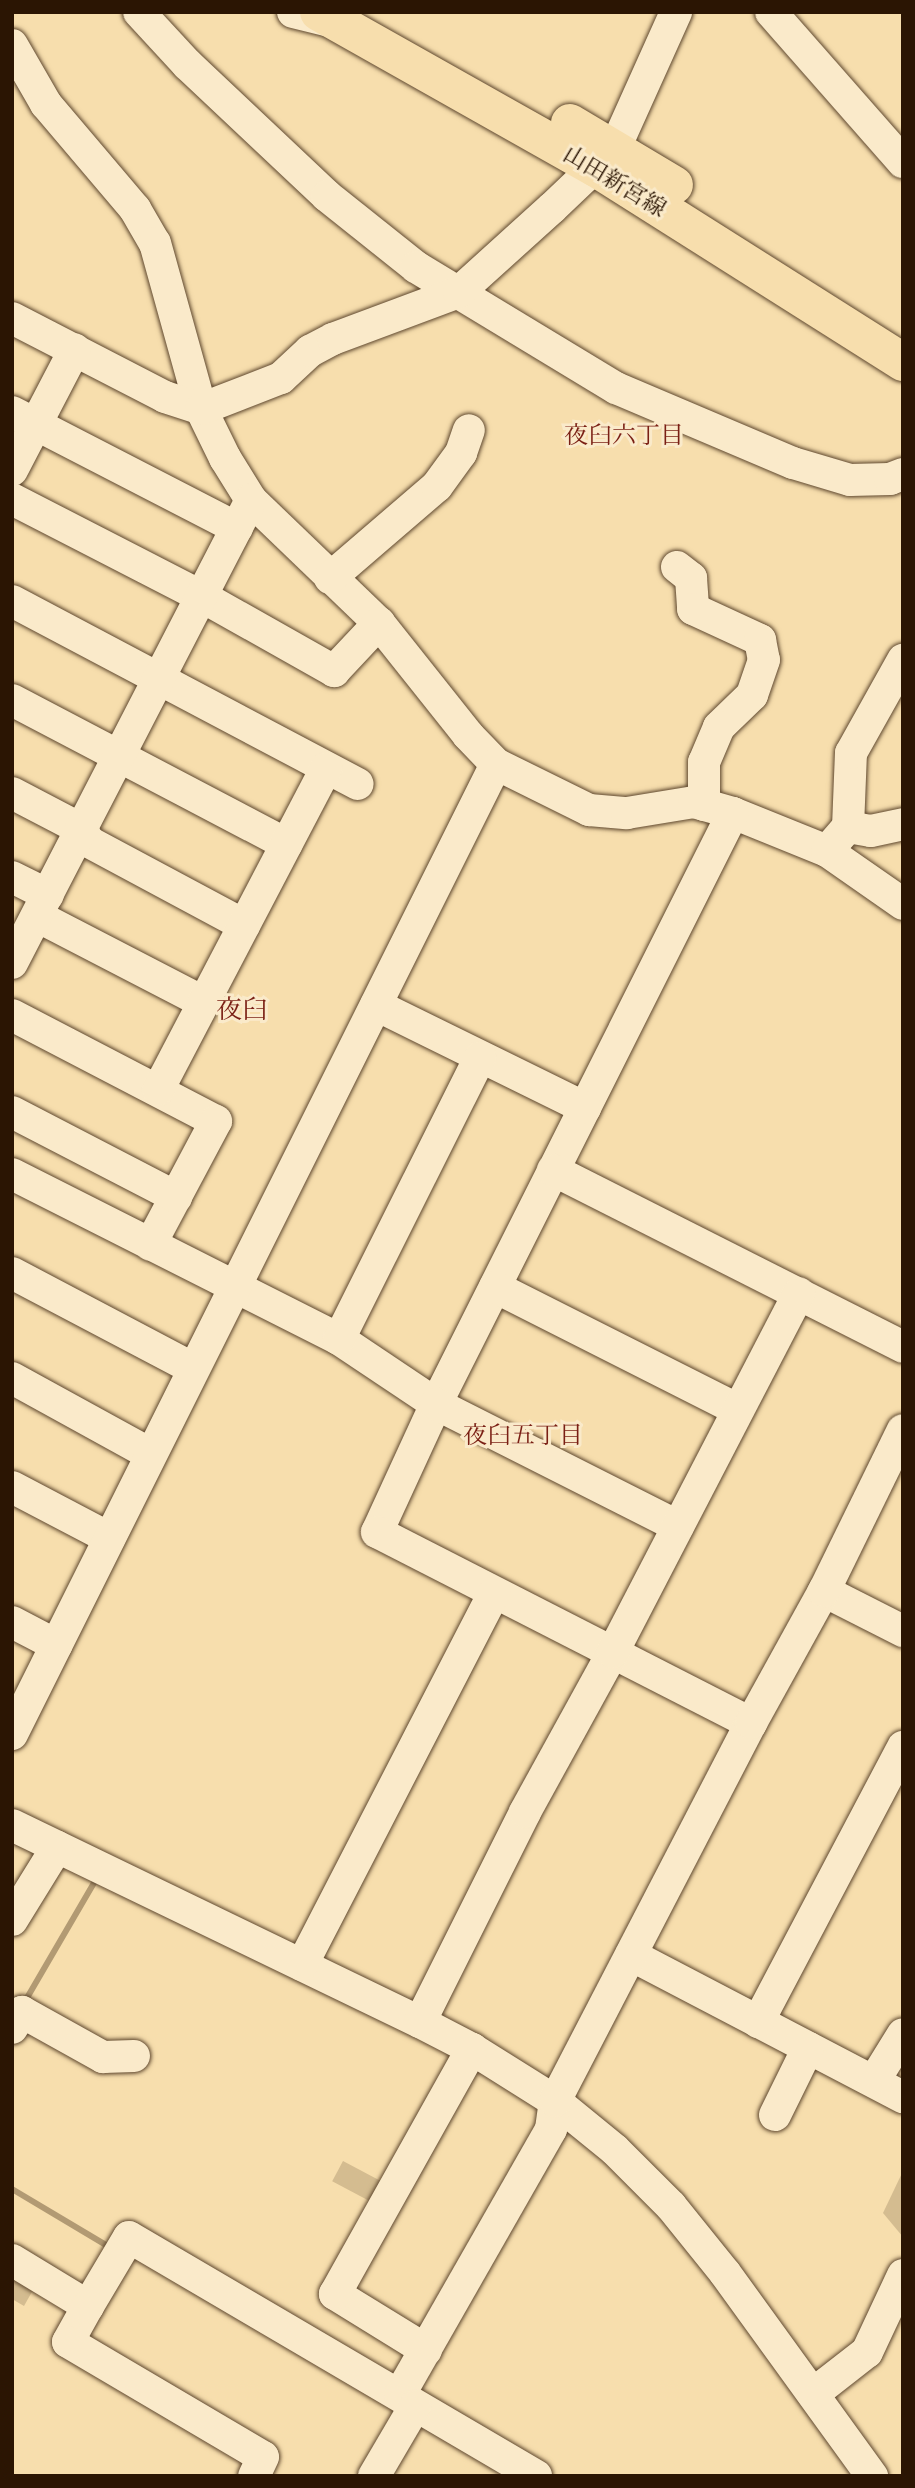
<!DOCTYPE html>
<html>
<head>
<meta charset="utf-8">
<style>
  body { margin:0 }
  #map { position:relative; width:915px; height:2488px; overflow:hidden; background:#f7dead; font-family:"EB Garamond","Noto Serif JP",serif }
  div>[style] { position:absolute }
  .green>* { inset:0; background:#d4bc90; transform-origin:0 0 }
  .stream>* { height:6px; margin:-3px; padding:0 3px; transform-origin:3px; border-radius:3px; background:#b29a73 }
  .roads { filter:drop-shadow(0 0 2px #5e472e) drop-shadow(0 0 2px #5e472e) }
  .minor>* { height:32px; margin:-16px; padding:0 16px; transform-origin:16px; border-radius:16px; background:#faeaca }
  .major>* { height:38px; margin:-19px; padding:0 19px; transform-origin:19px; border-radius:19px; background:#f7dead }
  span { translate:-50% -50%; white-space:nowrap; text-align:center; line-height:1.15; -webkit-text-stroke:6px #faeaca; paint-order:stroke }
  .street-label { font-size:23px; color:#2b1503 }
  .neighbourhood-label { font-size:24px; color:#7a1f14 }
  .quarter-label { font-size:26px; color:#7a1f14 }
  .frame { position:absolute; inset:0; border:14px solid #2b1503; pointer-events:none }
</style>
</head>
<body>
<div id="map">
  <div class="green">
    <div style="left:343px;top:2161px;width:47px;height:23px;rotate:28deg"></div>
    <div style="clip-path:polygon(903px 2171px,903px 2237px,883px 2213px)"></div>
    <div style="clip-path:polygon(12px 2269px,37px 2283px,24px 2306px,12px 2299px)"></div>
  </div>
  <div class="stream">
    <div style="left:24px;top:2003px;width:141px;rotate:-59.8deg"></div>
    <div style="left:12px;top:2189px;width:115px;rotate:30.8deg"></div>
  </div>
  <div class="roads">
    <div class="minor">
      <div style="left:139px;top:12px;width:71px;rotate:47.3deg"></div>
      <div style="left:187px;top:64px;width:192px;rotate:43.3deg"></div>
      <div style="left:327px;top:196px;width:114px;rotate:38.6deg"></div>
      <div style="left:416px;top:267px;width:234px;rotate:31.2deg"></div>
      <div style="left:616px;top:388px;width:192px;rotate:23deg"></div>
      <div style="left:793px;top:463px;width:59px;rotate:16.6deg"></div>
      <div style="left:850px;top:480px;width:40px;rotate:-1.4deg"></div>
      <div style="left:890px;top:479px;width:14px;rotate:-21deg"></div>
      <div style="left:293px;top:12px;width:46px;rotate:13.7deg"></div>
      <div style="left:771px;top:12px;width:200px;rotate:48.7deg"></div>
      <div style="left:12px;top:45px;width:68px;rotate:60deg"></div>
      <div style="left:46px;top:104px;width:138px;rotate:49.7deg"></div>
      <div style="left:135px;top:209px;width:39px;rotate:60deg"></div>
      <div style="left:155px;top:243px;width:172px;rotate:74.5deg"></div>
      <div style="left:201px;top:409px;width:55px;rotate:63.9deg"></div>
      <div style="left:225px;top:458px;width:49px;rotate:58.2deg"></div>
      <div style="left:251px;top:500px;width:178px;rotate:43.9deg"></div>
      <div style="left:379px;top:623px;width:143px;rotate:51.5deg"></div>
      <div style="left:468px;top:735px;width:40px;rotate:46deg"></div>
      <div style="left:496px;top:764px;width:104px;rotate:26.3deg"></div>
      <div style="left:589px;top:810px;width:38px;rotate:5deg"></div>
      <div style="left:627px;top:813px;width:68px;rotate:-9.3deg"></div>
      <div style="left:694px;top:802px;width:41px;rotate:15.8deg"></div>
      <div style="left:733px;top:813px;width:101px;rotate:22deg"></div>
      <div style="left:827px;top:851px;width:93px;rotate:34.9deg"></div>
      <div style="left:12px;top:318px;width:172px;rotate:27.3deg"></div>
      <div style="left:165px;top:397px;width:38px;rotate:18deg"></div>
      <div style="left:201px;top:409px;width:86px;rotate:-21.2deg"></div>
      <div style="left:281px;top:378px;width:40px;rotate:-43deg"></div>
      <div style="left:310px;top:351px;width:26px;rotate:-28deg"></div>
      <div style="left:333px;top:339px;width:134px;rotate:-20.5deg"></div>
      <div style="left:459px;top:292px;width:125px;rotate:-42.1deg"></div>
      <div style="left:552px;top:208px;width:87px;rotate:-43.6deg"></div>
      <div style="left:615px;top:148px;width:149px;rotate:-65.8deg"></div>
      <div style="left:12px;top:412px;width:253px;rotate:27.3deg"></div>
      <div style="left:12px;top:470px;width:136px;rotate:-62.5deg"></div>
      <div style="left:12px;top:499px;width:212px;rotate:27.2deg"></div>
      <div style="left:201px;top:596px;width:153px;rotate:29.4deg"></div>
      <div style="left:334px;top:671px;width:66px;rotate:-46.8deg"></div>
      <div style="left:677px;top:567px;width:18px;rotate:38deg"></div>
      <div style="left:691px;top:578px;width:31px;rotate:86deg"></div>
      <div style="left:693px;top:609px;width:74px;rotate:24.8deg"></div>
      <div style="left:760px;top:640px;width:20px;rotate:79deg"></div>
      <div style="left:764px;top:660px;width:37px;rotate:109deg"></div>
      <div style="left:752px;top:695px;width:46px;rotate:135.9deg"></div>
      <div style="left:719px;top:727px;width:38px;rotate:113deg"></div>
      <div style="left:704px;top:762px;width:43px;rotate:90deg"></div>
      <div style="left:330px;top:578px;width:141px;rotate:-40.7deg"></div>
      <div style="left:437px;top:486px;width:41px;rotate:-54deg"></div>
      <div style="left:461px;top:453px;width:24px;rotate:-71deg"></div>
      <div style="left:12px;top:601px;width:391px;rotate:27.9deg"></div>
      <div style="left:12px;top:700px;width:310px;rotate:27.7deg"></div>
      <div style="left:12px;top:793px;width:78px;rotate:27.6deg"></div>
      <div style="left:81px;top:829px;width:15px;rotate:58deg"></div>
      <div style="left:89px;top:842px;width:176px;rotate:28.2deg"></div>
      <div style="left:733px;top:813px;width:661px;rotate:116.68deg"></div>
      <div style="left:436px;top:1404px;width:141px;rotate:114.7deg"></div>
      <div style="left:377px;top:1532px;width:420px;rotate:27.1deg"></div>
      <div style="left:848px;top:827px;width:23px;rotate:10deg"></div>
      <div style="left:871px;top:831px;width:33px;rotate:-12deg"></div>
      <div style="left:827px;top:851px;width:32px;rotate:-49deg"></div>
      <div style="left:848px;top:827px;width:74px;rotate:-87.7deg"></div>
      <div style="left:851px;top:753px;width:107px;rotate:-60.8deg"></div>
      <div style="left:12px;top:877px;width:40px;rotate:26.6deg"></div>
      <div style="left:37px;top:916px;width:187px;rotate:27.4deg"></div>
      <div style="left:12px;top:963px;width:521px;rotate:-62.7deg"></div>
      <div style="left:376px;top:1005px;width:233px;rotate:26.2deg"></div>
      <div style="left:12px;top:1015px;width:230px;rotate:27.5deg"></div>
      <div style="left:216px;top:1121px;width:140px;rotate:118deg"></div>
      <div style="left:158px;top:1090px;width:363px;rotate:-62.4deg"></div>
      <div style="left:12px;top:1112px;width:185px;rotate:27.4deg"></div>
      <div style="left:553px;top:1170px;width:392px;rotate:26.8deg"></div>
      <div style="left:12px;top:1174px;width:366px;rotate:26.8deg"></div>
      <div style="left:339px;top:1339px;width:117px;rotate:33.8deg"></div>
      <div style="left:436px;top:1404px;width:271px;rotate:26.8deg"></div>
      <div style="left:12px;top:1273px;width:204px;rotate:27.8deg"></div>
      <div style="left:495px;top:1287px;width:272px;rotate:26.8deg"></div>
      <div style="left:339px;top:1339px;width:315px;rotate:-63.4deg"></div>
      <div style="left:12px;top:1378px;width:158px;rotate:28.8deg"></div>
      <div style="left:12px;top:1487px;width:110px;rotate:27.7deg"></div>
      <div style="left:824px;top:1591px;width:89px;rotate:26.9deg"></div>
      <div style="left:12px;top:1622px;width:50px;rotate:27.6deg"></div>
      <div style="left:12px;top:1734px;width:1084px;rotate:-63.48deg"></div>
      <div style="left:12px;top:1825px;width:453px;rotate:25.8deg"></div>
      <div style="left:420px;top:2022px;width:59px;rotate:27.4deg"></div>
      <div style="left:472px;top:2049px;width:98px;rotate:32.1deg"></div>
      <div style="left:555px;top:2101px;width:77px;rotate:39.2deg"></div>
      <div style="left:615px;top:2150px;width:79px;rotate:45deg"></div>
      <div style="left:671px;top:2206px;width:86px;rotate:51.1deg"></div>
      <div style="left:725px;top:2273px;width:251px;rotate:54.1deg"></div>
      <div style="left:12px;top:1920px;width:86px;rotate:-58.3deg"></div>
      <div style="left:631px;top:1955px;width:307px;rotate:27.6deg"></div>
      <div style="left:302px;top:1965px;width:419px;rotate:-62.7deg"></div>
      <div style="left:420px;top:2022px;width:235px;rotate:-63.4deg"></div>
      <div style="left:525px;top:1812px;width:183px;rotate:-61.2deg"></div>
      <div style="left:613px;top:1652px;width:404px;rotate:-62.6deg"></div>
      <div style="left:758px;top:2022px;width:311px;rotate:-62.2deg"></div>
      <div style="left:12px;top:2028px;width:19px;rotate:-58deg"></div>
      <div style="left:22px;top:2012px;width:93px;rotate:29.1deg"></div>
      <div style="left:103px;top:2057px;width:31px;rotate:-2deg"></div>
      <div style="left:874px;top:2081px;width:55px;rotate:-58.3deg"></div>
      <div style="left:775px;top:2115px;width:75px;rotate:-63.8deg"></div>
      <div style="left:12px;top:2260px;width:89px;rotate:31.2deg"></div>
      <div style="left:88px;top:2306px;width:80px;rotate:-59.3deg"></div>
      <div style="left:129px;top:2237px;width:472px;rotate:30.4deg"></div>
      <div style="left:88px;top:2306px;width:41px;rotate:119.1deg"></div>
      <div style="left:68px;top:2342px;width:226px;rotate:30.5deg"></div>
      <div style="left:263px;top:2457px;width:21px;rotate:115deg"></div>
      <div style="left:426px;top:2350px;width:107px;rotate:-148.4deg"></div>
      <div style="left:335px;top:2294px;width:281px;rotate:-60.8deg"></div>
      <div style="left:400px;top:2394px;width:305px;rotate:-60.3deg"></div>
      <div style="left:551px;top:2129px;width:28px;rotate:-82deg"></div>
      <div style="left:555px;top:2101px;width:426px;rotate:-62.6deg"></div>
      <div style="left:751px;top:1723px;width:151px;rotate:-61.1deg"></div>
      <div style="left:824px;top:1591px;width:179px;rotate:-63.9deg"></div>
      <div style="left:813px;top:2394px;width:68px;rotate:-37.9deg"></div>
      <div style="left:867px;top:2352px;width:85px;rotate:-64.9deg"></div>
      <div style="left:374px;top:2476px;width:81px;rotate:-59.6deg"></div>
    </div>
    <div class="major">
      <div style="left:319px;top:12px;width:318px;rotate:29.4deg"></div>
      <div style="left:596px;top:168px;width:363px;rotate:32.3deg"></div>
      <div style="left:570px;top:123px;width:121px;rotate:30.8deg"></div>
    </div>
  </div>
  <div class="street-label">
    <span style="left:615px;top:181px;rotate:31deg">山田新宮線</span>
  </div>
  <div class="neighbourhood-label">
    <span style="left:624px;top:435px">夜臼六丁目</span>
    <span style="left:523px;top:1435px">夜臼五丁目</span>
  </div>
  <div class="quarter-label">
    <span style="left:242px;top:1010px">夜臼</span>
  </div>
  <div class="frame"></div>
</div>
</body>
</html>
